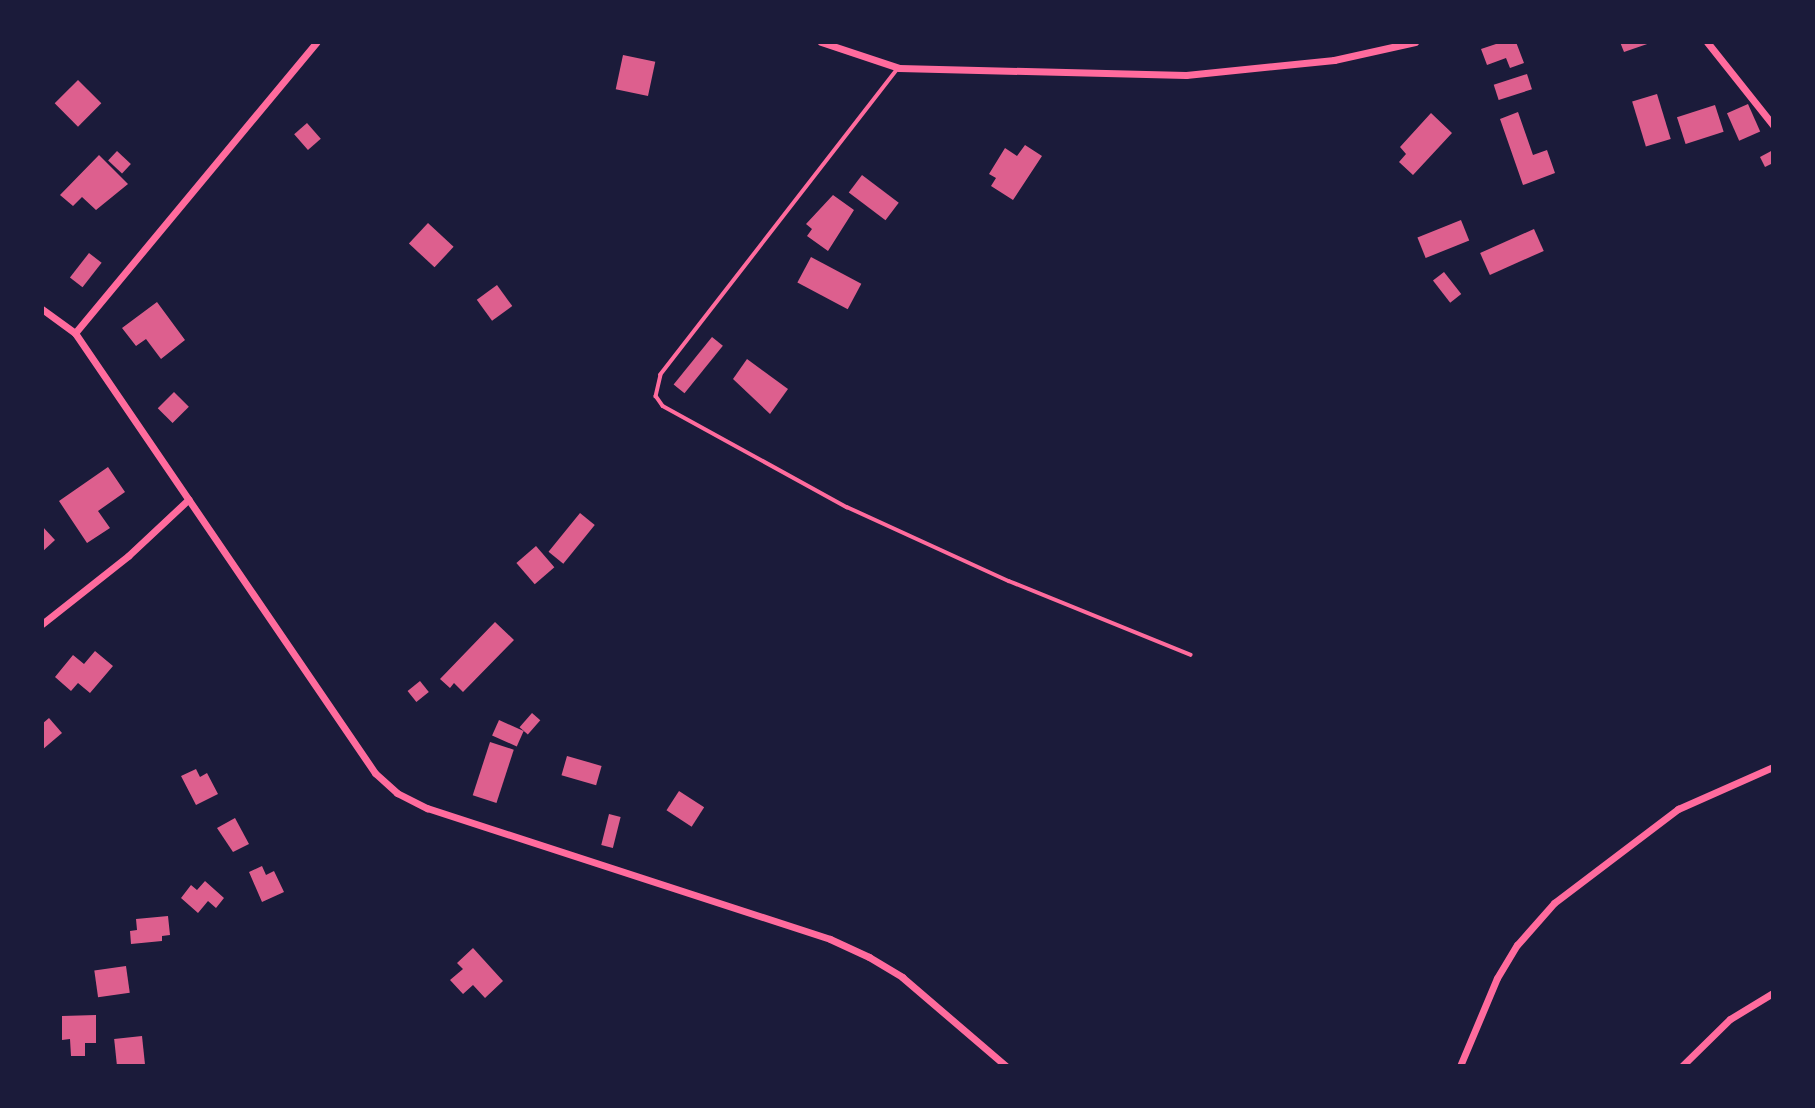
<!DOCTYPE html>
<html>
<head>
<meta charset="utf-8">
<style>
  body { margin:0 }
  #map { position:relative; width:1815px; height:1108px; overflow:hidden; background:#1b1b3a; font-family:Roboto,sans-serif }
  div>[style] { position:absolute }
  .building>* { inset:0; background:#dd5f8e; transform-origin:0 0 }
  .service>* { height:3.5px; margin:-1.75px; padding:0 1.75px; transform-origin:1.75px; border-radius:1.75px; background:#ff6b9d }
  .minor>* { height:7px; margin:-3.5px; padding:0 3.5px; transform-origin:3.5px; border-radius:3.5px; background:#ff6b9d }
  span { translate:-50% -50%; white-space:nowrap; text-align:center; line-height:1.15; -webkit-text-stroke:5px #1b1b3a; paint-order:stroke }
  .frame { position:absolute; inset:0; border:44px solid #1b1b3a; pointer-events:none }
</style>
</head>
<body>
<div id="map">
  <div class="building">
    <div style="clip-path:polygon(1502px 42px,1516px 42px,1524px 63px,1510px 68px,1506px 58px,1487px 65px,1481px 49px)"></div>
    <div style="clip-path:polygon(1620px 42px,1653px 42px,1624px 52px)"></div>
    <div style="left:623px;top:55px;width:33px;height:35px;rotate:12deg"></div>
    <div style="left:1527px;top:74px;width:16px;height:35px;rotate:72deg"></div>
    <div style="left:78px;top:80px;width:33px;height:33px;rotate:45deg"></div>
    <div style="left:1657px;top:94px;width:47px;height:26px;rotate:73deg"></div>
    <div style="left:1748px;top:104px;width:30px;height:23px;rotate:66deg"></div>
    <div style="left:1715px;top:105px;width:28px;height:40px;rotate:72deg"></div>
    <div style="clip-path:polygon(1518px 112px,1533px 155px,1547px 150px,1555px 173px,1523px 185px,1500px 119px)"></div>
    <div style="clip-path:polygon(1431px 113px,1452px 133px,1413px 175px,1399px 162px,1406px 154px,1400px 147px)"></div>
    <div style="left:307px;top:123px;width:21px;height:17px;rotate:49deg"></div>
    <div style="clip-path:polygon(1025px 145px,1042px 156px,1013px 200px,991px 186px,996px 178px,989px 174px,1005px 148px,1017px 156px)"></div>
    <div style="clip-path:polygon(1773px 150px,1773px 163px,1765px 167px,1760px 157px)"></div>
    <div style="left:117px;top:151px;width:19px;height:13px;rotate:43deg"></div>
    <div style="clip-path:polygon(99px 155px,128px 184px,96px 210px,82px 197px,73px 206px,60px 195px)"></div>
    <div style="left:862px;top:175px;width:46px;height:22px;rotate:37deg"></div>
    <div style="clip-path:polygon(833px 195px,854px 210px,828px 251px,807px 236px,812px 229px,806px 224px)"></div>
    <div style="left:1461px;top:220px;width:22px;height:47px;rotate:68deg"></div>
    <div style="left:428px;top:223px;width:35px;height:28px;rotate:43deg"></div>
    <div style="left:1534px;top:229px;width:24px;height:59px;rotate:66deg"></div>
    <div style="left:89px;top:253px;width:16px;height:31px;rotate:38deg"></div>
    <div style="left:811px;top:257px;width:57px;height:29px;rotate:28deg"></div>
    <div style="left:1444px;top:272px;width:28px;height:14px;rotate:52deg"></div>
    <div style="left:497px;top:285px;width:26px;height:25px;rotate:54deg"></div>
    <div style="clip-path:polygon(157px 302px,185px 340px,161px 359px,146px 339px,136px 346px,122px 328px)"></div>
    <div style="left:712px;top:337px;width:14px;height:61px;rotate:39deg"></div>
    <div style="clip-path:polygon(747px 359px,788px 389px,770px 414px,733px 379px)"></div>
    <div style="left:174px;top:392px;width:21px;height:23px;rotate:45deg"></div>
    <div style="clip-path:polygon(108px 467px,125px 492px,98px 511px,110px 528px,87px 543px,59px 501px)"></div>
    <div style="left:580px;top:513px;width:19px;height:50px;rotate:39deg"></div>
    <div style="clip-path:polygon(42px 526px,55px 540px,42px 552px)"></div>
    <div style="left:536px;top:546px;width:28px;height:26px;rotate:49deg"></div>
    <div style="clip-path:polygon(495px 622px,514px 640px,463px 692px,454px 683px,450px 688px,440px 679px)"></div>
    <div style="clip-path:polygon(95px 651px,113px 666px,90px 693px,78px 683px,71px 691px,55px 677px,73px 655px,84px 664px)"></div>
    <div style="left:420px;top:681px;width:14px;height:16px;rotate:51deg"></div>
    <div style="left:532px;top:713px;width:11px;height:19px;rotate:41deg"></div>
    <div style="clip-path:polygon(49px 718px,62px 733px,42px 750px,42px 724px)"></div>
    <div style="left:499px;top:720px;width:27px;height:17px;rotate:24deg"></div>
    <div style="left:490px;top:742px;width:25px;height:56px;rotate:18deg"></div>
    <div style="left:567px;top:756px;width:36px;height:20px;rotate:16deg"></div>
    <div style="clip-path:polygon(196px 769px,200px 777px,207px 773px,218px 794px,196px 805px,181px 776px)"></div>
    <div style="left:679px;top:791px;width:30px;height:23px;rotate:33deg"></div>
    <div style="left:609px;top:814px;width:12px;height:32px;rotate:14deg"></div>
    <div style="clip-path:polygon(235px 818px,249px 844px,233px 852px,217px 828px)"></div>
    <div style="clip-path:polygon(262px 866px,266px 875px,274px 871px,284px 892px,262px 902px,249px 872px)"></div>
    <div style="clip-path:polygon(205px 881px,224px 898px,216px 908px,208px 901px,198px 913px,181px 898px,191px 885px,197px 890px)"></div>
    <div style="clip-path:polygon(168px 916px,170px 935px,162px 936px,162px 941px,131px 944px,130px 931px,137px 930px,136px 919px)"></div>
    <div style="clip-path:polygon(473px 948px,503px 981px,485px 998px,473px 985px,463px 994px,450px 980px,463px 969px,457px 963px)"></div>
    <div style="left:126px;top:966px;width:27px;height:32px;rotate:82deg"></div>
    <div style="clip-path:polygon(96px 1015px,96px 1043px,85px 1043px,85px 1056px,71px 1056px,70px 1039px,62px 1040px,62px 1016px)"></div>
    <div style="left:142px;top:1036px;width:30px;height:28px;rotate:84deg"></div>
  </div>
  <div class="service">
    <div style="left:898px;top:69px;width:387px;rotate:127.8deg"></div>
    <div style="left:661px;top:375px;width:22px;rotate:103deg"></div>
    <div style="left:656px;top:396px;width:12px;rotate:55deg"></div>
    <div style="left:663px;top:406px;width:210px;rotate:28.8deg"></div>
    <div style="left:847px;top:507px;width:178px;rotate:24.6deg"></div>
    <div style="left:1009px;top:581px;width:196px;rotate:22.1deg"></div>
  </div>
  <div class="minor">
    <div style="left:821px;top:42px;width:82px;rotate:18.4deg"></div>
    <div style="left:899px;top:68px;width:287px;rotate:1.4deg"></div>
    <div style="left:1186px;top:75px;width:149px;rotate:-5.8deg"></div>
    <div style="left:1334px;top:60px;width:83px;rotate:-12.5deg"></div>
    <div style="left:1707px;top:42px;width:106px;rotate:51.5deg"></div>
    <div style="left:42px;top:309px;width:41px;rotate:36deg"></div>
    <div style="left:75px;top:333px;width:533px;rotate:55.71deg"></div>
    <div style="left:375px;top:773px;width:30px;rotate:42deg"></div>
    <div style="left:397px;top:793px;width:34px;rotate:27deg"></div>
    <div style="left:427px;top:808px;width:424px;rotate:18deg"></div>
    <div style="left:830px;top:939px;width:43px;rotate:24.8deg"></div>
    <div style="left:869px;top:957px;width:39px;rotate:31deg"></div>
    <div style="left:902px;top:977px;width:137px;rotate:40.6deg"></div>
    <div style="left:75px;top:333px;width:378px;rotate:-50.3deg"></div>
    <div style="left:42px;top:624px;width:110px;rotate:-38.3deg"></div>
    <div style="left:128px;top:556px;width:83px;rotate:-43.1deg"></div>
    <div style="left:1460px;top:1066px;width:95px;rotate:-67.2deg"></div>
    <div style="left:1497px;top:978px;width:39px;rotate:-59deg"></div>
    <div style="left:1517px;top:945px;width:56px;rotate:-48.6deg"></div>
    <div style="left:1554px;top:903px;width:156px;rotate:-37.2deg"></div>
    <div style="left:1678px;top:809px;width:104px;rotate:-23.9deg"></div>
    <div style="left:1682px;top:1066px;width:67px;rotate:-44.4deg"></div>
    <div style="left:1730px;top:1019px;width:50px;rotate:-31.2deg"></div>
  </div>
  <div class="frame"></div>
</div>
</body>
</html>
